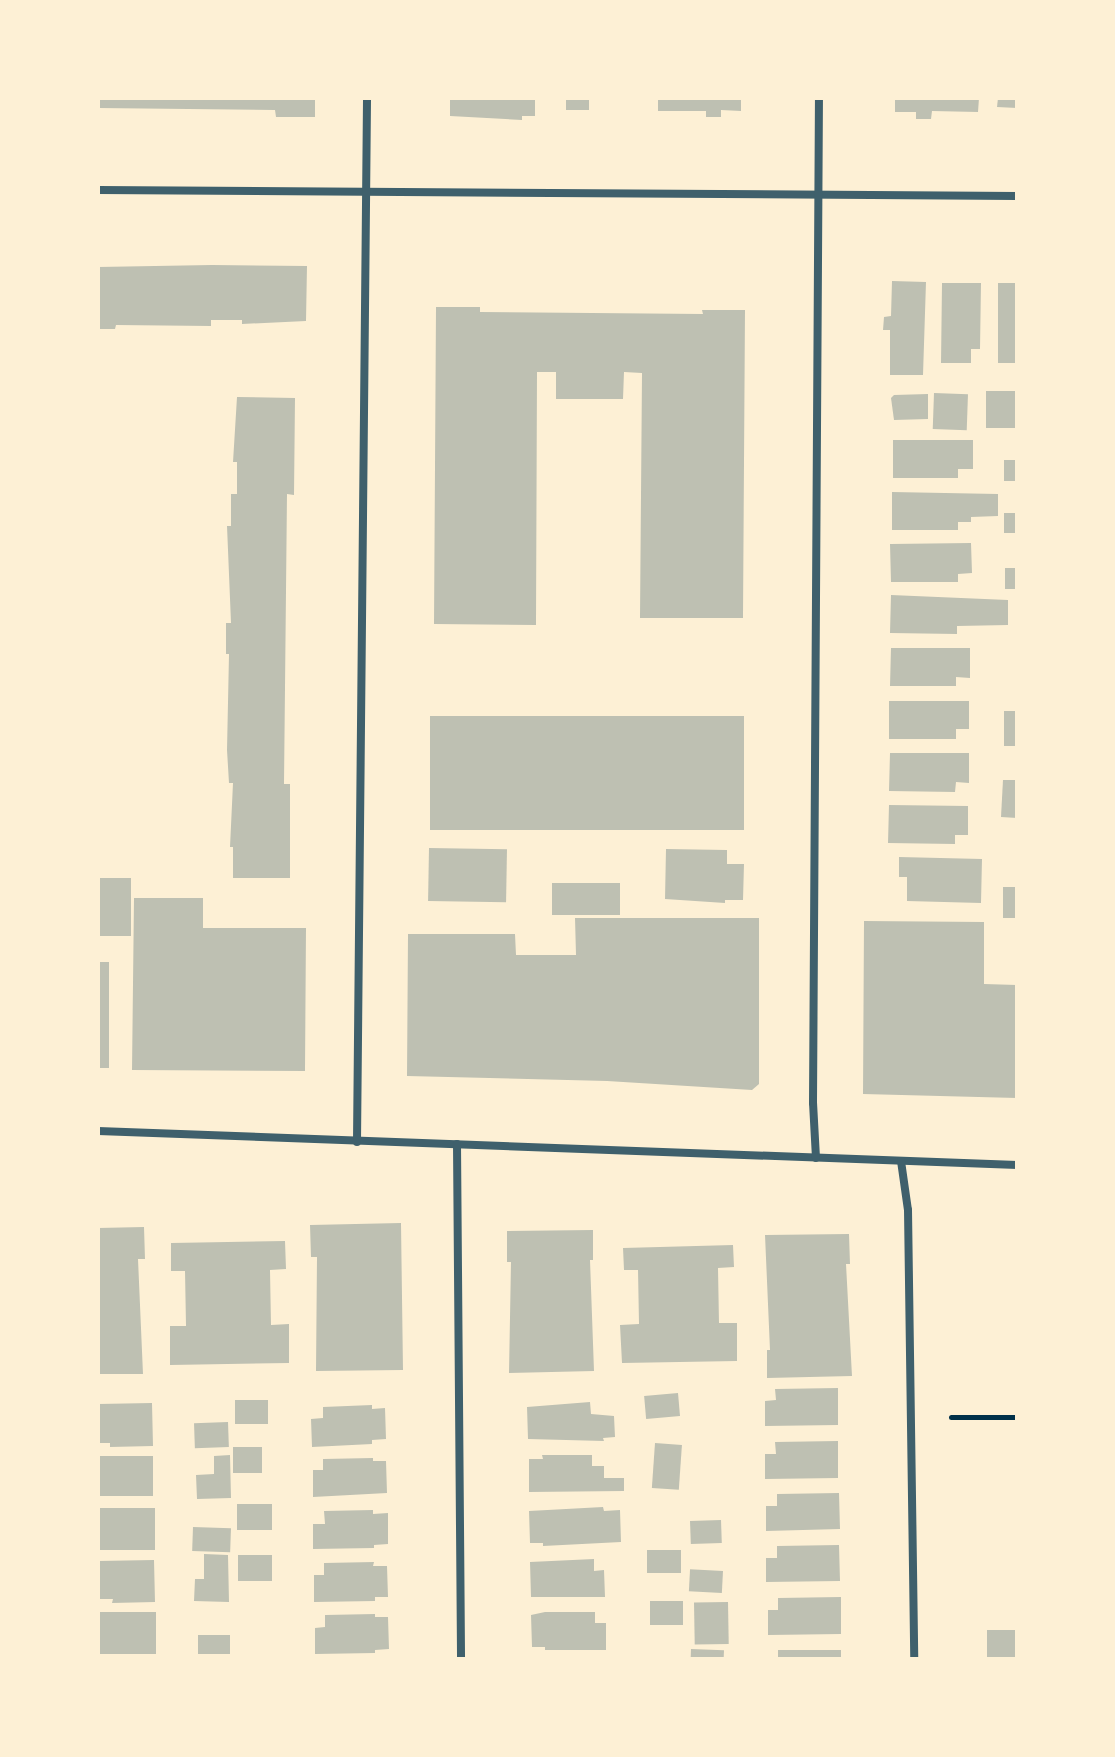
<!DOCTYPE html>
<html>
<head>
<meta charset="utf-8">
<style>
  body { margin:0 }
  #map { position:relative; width:1115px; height:1757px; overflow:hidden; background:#fdf0d5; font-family:"Roboto Condensed",sans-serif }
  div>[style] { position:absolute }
  .building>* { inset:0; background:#bec0b2; transform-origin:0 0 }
  .path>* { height:5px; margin:-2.5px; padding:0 2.5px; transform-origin:2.5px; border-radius:2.5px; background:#003049 }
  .minor>* { height:8px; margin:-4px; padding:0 4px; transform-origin:4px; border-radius:4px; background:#3f606c }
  span { translate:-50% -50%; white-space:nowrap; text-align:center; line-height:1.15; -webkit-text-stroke:6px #fdf0d5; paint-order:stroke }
  .frame { position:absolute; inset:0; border:100px solid #fdf0d5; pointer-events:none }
</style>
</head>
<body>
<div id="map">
  <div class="building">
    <div style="clip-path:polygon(98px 98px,315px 98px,315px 117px,276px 117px,275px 110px,98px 108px)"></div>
    <div style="clip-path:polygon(450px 98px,535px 98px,535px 116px,522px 116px,522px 120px,450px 116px)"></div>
    <div style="left:566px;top:98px;width:23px;height:12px"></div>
    <div style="clip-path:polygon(658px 98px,741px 98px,741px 111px,721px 110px,721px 117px,706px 117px,706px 111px,658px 111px)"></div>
    <div style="clip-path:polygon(895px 98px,979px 98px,978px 112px,932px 111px,931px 119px,916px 119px,916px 112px,895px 112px)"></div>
    <div style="clip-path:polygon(998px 98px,1017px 98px,1017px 108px,997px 107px)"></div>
    <div style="clip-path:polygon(212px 265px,307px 266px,306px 321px,242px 324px,242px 320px,211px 320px,211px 326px,116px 325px,115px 329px,98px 329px,98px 267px)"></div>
    <div style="clip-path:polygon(892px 281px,926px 282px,923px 375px,890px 375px,890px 330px,883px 330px,884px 317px,891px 316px)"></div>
    <div style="clip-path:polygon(942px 283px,981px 283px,980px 349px,971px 349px,971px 363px,941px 363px)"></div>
    <div style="left:998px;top:283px;width:19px;height:80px"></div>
    <div style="clip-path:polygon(436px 307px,480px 307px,480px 312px,703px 314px,702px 310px,745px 310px,743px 618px,640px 618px,642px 373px,624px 372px,623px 399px,556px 399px,556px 372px,537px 372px,536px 625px,434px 624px)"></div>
    <div style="left:986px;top:391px;width:31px;height:37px"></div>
    <div style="left:934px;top:393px;width:34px;height:36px;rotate:2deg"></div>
    <div style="clip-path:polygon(928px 394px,928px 419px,894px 420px,891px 398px,894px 395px)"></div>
    <div style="clip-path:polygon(237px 397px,295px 398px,294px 495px,287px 494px,285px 688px,284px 784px,290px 784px,290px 878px,233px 878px,233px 847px,230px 847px,233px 783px,229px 783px,227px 750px,229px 654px,226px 654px,226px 623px,231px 623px,227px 526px,231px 526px,231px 494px,237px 494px,237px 462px,233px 462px)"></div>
    <div style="clip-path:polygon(893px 440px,973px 440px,973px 469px,958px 469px,958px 478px,893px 478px)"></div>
    <div style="left:1004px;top:460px;width:13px;height:21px"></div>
    <div style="clip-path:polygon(892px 492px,998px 494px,998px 516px,971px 517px,971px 522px,958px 522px,958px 530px,892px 530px)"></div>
    <div style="left:1004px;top:513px;width:13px;height:20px"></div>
    <div style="clip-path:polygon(971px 543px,972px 573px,958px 574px,958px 582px,891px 582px,890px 544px)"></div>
    <div style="left:1005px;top:568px;width:12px;height:21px"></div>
    <div style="clip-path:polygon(891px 595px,1008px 600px,1008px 625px,957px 626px,957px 634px,890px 633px)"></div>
    <div style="clip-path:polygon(891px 648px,970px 648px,970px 678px,956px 677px,956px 686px,890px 686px)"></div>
    <div style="clip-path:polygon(889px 701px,969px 701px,969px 729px,956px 729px,956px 739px,889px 739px)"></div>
    <div style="left:1004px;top:711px;width:13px;height:35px"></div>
    <div style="left:430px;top:716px;width:314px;height:114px"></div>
    <div style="clip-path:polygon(890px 753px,969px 753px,969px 783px,956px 782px,955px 792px,889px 791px)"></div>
    <div style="clip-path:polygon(1003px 780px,1017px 780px,1017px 818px,1001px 817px)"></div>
    <div style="clip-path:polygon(889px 805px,968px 806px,968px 835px,955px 835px,955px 844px,888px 843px)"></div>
    <div style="left:429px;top:848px;width:78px;height:53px;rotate:1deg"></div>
    <div style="clip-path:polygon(666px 849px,727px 850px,727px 864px,744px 864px,743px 900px,725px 900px,725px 903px,665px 899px)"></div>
    <div style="clip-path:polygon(899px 857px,982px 859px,981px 903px,907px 901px,907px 877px,899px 877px)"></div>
    <div style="left:98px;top:878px;width:33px;height:58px"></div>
    <div style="left:552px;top:883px;width:68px;height:32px"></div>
    <div style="left:1003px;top:887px;width:14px;height:31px"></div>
    <div style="clip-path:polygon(134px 898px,203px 898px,203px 928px,306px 928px,305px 1071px,132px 1070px)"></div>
    <div style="clip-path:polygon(575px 918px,759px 918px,759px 1084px,752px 1090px,607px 1081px,407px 1076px,408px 934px,515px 934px,516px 955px,576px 955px)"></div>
    <div style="clip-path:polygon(864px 921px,984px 922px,984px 984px,1017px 985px,1017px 1098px,863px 1094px)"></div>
    <div style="left:98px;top:962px;width:11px;height:106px"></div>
    <div style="clip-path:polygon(401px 1223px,403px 1370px,316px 1371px,317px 1257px,311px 1257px,310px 1225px)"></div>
    <div style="clip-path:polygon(144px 1227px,145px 1259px,138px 1259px,143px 1374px,98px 1374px,98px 1228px)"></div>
    <div style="clip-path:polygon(593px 1230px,593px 1260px,590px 1260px,594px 1371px,509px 1373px,511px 1262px,507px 1262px,507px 1231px)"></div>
    <div style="clip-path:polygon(849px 1234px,850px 1264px,846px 1264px,852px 1376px,767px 1378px,767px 1350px,770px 1350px,765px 1235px)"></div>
    <div style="clip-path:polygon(285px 1241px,286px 1269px,270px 1270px,271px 1325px,289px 1324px,289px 1363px,170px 1365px,170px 1326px,186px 1326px,185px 1271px,171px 1271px,171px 1243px)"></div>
    <div style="clip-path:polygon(733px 1245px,734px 1267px,718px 1268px,719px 1323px,737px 1323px,737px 1361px,622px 1363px,620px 1325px,639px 1324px,638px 1270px,624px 1270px,623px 1248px)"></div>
    <div style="clip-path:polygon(838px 1388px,838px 1425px,765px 1426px,765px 1401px,776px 1400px,775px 1389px)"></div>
    <div style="left:678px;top:1393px;width:23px;height:34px;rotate:85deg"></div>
    <div style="left:235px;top:1400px;width:33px;height:24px"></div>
    <div style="clip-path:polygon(590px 1402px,591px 1414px,614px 1416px,615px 1437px,603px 1438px,604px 1441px,528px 1439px,527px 1407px)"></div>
    <div style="clip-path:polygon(152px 1403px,153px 1446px,110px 1447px,110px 1443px,98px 1443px,98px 1404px)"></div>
    <div style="clip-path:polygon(372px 1405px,372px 1409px,385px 1408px,386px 1439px,372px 1440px,372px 1444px,312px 1447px,311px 1419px,323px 1418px,323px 1407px)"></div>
    <div style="left:228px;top:1422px;width:25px;height:34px;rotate:88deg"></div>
    <div style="clip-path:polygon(838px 1441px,838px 1478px,765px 1479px,765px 1454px,776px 1454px,775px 1442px)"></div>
    <div style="left:655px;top:1443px;width:27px;height:45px;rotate:4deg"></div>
    <div style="left:233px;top:1447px;width:29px;height:26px"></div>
    <div style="clip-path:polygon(230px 1455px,231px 1498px,197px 1499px,196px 1475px,214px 1474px,214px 1456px)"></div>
    <div style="clip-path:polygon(542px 1455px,592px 1455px,592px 1466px,604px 1466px,604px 1478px,624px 1478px,624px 1491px,529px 1492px,529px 1459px,543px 1459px)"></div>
    <div style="left:98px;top:1456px;width:55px;height:40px"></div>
    <div style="clip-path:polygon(373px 1458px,373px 1461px,386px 1461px,387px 1493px,313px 1497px,313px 1470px,323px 1470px,323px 1459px)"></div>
    <div style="clip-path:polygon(839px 1493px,840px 1529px,766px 1531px,766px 1506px,777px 1506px,777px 1494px)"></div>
    <div style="left:237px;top:1504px;width:35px;height:26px"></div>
    <div style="clip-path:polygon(603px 1507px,604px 1511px,620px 1510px,621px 1542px,543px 1546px,543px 1543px,530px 1543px,529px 1511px)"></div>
    <div style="left:155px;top:1508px;width:42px;height:57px;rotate:90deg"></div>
    <div style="clip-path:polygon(373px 1510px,373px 1514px,388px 1513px,388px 1544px,374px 1545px,374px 1548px,313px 1549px,313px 1524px,325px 1524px,324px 1511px)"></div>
    <div style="left:721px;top:1520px;width:23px;height:31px;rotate:88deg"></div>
    <div style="left:193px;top:1527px;width:38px;height:24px;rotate:2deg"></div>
    <div style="clip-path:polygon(839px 1545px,840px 1581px,766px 1582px,766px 1558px,777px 1558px,777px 1546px)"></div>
    <div style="left:681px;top:1550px;width:23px;height:34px;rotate:90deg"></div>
    <div style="clip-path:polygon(204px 1554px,228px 1555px,229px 1602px,194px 1601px,195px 1579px,204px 1579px)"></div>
    <div style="left:238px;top:1555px;width:34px;height:26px"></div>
    <div style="clip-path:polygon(594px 1559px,594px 1571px,604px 1570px,605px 1597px,531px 1597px,530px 1562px)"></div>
    <div style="clip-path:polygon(154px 1560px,155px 1602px,112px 1603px,113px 1599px,98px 1599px,98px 1561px)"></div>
    <div style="clip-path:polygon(374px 1562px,373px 1566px,387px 1566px,388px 1597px,375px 1597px,375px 1601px,314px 1602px,314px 1575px,324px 1575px,324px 1563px)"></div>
    <div style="left:723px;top:1571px;width:22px;height:33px;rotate:93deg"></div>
    <div style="clip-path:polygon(841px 1597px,841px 1634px,768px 1635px,768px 1610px,778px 1610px,778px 1598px)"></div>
    <div style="left:683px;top:1601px;width:24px;height:33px;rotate:90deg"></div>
    <div style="left:728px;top:1602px;width:42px;height:34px;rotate:89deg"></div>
    <div style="left:156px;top:1612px;width:42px;height:58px;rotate:90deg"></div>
    <div style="clip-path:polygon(545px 1612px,595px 1612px,595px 1623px,606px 1623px,606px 1650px,545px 1650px,545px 1647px,532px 1647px,531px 1615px)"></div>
    <div style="clip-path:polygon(375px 1614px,375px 1617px,388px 1617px,389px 1649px,375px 1650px,375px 1653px,315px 1654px,315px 1628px,325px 1627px,325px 1615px)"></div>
    <div style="left:1017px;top:1630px;width:29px;height:30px;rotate:90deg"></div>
    <div style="left:198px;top:1635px;width:32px;height:19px"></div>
    <div style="left:691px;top:1649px;width:33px;height:10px;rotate:2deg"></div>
    <div style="left:841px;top:1650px;width:9px;height:63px;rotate:90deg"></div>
  </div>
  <div class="path">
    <div style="left:951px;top:1417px;width:66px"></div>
  </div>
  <div class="minor">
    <div style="left:98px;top:190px;width:919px;rotate:0.37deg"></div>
    <div style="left:98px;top:1131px;width:920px;rotate:2.12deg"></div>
    <div style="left:357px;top:1142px;width:1044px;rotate:-89.45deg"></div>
    <div style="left:457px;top:1144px;width:515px;rotate:89.55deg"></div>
    <div style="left:816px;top:1158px;width:55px;rotate:-93.1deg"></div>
    <div style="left:813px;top:1103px;width:1005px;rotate:-89.66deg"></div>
    <div style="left:901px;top:1161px;width:49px;rotate:81.9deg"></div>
    <div style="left:908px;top:1210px;width:449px;rotate:89.2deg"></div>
  </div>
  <div class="frame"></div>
</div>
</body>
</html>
